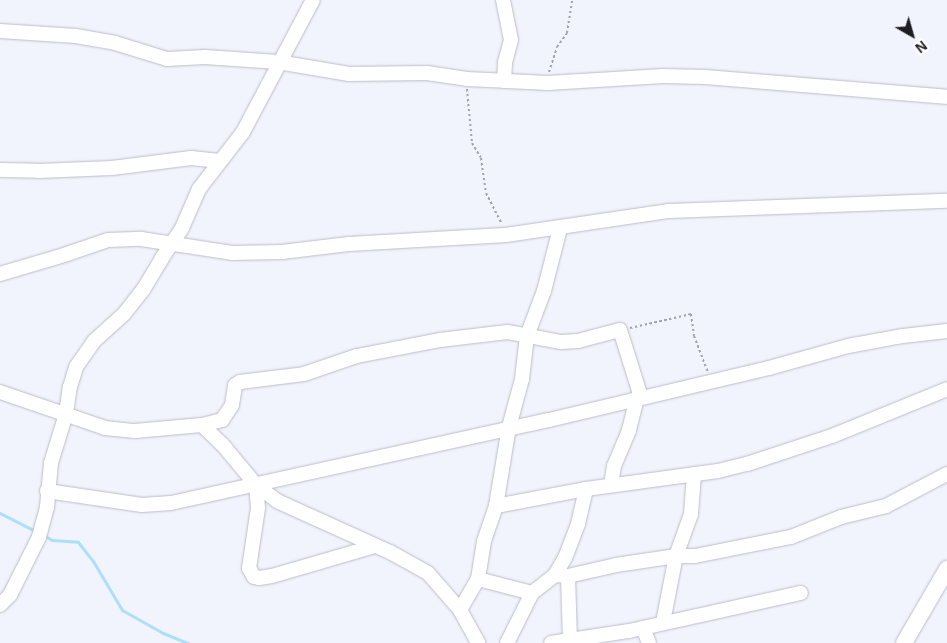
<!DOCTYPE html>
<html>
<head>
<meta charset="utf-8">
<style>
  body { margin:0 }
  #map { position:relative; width:947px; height:643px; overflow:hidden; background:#f1f4fd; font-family:Arial,sans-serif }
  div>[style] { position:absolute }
  .stream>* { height:3px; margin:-1.5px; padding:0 1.5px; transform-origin:1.5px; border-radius:1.5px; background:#addefb }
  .path>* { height:2px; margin-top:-1px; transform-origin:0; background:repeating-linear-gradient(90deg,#a1a3aa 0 2.5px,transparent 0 5px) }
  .roads { filter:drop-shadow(0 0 1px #babdc5) drop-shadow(0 0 1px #babdc5) }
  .minor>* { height:14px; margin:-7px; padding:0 7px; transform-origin:7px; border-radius:7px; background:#fff }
  .major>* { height:16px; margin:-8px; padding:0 8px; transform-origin:8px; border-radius:8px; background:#fff }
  span { translate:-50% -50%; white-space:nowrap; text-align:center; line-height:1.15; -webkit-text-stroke:4px #fff; paint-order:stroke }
  .north { position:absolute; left:887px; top:10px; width:50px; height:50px; -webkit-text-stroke:4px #fff; paint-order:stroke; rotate:142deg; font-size:14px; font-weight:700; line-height:20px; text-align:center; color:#1d1e21 }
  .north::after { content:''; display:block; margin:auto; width:18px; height:22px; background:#1d1e21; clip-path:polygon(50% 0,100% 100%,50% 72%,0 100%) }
</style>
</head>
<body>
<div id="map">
  <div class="stream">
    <div style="left:0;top:513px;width:42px;rotate:27.2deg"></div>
    <div style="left:43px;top:535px;width:10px;rotate:29deg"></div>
    <div style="left:52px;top:540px;width:26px;rotate:4deg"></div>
    <div style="left:78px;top:542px;width:24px;rotate:52deg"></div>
    <div style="left:93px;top:561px;width:57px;rotate:59.4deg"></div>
    <div style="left:122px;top:610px;width:47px;rotate:29.3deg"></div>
    <div style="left:163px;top:633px;width:27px;rotate:22deg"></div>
  </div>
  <div class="path">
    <div style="left:549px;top:72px;width:26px;rotate:-72deg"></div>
    <div style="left:557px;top:47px;width:17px;rotate:-54deg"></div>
    <div style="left:567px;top:33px;width:33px;rotate:-81deg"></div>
    <div style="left:467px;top:89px;width:54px;rotate:84.7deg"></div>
    <div style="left:472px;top:143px;width:17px;rotate:59deg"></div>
    <div style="left:481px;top:158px;width:35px;rotate:82deg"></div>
    <div style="left:486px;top:193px;width:34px;rotate:63deg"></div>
    <div style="left:630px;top:328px;width:63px;rotate:-12.9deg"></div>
    <div style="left:691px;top:314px;width:22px;rotate:82deg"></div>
    <div style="left:694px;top:336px;width:39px;rotate:69deg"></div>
  </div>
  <div class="roads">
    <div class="minor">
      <div style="left:503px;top:0;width:41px;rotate:78.7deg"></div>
      <div style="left:511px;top:40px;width:24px;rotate:105deg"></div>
      <div style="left:505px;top:63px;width:18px;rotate:93deg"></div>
      <div style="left:0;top:31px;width:76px;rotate:3.8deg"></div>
      <div style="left:76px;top:36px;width:40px;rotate:10deg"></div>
      <div style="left:115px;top:43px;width:54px;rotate:17.1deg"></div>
      <div style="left:167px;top:59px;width:38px;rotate:-3deg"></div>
      <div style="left:205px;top:57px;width:73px;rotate:3.9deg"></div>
      <div style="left:278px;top:62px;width:72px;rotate:9.6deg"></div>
      <div style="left:349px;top:74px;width:78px;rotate:-0.7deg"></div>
      <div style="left:427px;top:73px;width:40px;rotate:8.5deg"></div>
      <div style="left:467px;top:79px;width:81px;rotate:2.8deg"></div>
      <div style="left:548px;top:83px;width:115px;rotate:-3.5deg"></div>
      <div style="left:663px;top:76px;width:43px;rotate:1.3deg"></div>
      <div style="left:706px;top:77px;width:242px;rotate:4.7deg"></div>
      <div style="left:0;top:170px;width:39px;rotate:1deg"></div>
      <div style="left:39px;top:171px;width:73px;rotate:-2.4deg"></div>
      <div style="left:112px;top:168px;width:80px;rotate:-7.2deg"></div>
      <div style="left:191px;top:158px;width:29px;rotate:6deg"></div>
      <div style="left:0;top:274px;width:67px;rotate:-16.5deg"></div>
      <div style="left:64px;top:255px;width:46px;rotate:-18.8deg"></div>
      <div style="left:108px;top:240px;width:33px;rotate:-2deg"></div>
      <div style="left:141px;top:239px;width:92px;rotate:8.7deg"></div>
      <div style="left:232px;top:253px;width:50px;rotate:-1.1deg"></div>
      <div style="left:282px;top:252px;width:67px;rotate:-6.8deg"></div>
      <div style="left:349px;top:244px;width:157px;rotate:-3.3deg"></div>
      <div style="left:506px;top:235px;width:165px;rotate:-8.4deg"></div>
      <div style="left:669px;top:211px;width:278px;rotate:-2.1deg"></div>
      <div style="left:0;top:392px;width:111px;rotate:18.9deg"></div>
      <div style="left:105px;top:428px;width:30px;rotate:6deg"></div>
      <div style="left:135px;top:431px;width:67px;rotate:-5.1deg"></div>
      <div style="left:202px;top:425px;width:28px;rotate:44deg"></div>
      <div style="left:222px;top:444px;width:53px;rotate:50.3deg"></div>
      <div style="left:256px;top:485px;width:26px;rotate:37deg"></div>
      <div style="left:277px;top:501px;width:124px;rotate:24.3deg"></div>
      <div style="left:390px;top:552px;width:43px;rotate:28.9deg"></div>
      <div style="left:428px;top:573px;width:49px;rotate:49.1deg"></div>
      <div style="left:460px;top:610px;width:38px;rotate:61deg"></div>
      <div style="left:202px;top:425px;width:21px;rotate:-14deg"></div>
      <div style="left:222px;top:420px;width:18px;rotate:-56deg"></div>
      <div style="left:232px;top:405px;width:20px;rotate:-81deg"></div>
      <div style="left:235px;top:385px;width:6px;rotate:-31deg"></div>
      <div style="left:240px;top:382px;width:64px;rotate:-7.1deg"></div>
      <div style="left:304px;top:374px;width:56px;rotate:-18.8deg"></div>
      <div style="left:357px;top:356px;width:85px;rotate:-10.9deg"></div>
      <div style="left:440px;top:340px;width:68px;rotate:-6.7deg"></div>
      <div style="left:508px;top:332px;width:54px;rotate:10.7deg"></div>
      <div style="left:561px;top:342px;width:17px;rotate:-3deg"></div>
      <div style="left:578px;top:341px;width:43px;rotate:-14.7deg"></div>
      <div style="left:620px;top:330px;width:70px;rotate:72.6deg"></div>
      <div style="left:256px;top:485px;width:23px;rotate:85deg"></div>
      <div style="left:258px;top:508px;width:61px;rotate:98.5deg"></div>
      <div style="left:249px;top:568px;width:10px;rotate:61deg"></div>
      <div style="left:254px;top:577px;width:5px;rotate:11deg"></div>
      <div style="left:259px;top:578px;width:13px;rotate:-9deg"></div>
      <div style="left:272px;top:576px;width:107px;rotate:-16.2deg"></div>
      <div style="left:611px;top:485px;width:19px;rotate:-81deg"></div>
      <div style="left:614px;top:466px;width:39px;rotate:-67deg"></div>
      <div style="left:629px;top:430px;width:33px;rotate:-76deg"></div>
      <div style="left:47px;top:491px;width:96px;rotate:8.4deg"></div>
      <div style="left:142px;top:505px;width:29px;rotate:-4deg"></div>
      <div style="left:171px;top:503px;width:387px;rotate:-12.4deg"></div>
      <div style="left:549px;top:420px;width:226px;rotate:-13.3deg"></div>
      <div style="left:769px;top:368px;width:82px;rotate:-15.6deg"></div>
      <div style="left:848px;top:346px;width:56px;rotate:-10.3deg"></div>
      <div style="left:903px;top:336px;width:44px;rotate:-6.5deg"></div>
      <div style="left:496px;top:506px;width:80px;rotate:-80.7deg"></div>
      <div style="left:509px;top:427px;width:50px;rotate:-74.8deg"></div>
      <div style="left:522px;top:379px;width:43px;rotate:-83.4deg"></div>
      <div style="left:527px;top:336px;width:48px;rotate:-69.3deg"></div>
      <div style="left:544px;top:291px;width:65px;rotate:-75.7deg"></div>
      <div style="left:555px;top:575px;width:20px;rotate:-60deg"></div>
      <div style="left:565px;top:558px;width:36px;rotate:-69deg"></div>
      <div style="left:578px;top:524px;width:36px;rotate:-77deg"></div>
      <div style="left:478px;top:579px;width:56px;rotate:14.5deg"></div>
      <div style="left:532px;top:593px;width:29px;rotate:-38deg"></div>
      <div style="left:555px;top:575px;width:13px;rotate:4deg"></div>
      <div style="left:568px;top:576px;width:49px;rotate:-12.9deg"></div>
      <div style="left:616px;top:565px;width:61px;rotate:-8.5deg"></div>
      <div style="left:676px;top:556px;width:19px"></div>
      <div style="left:695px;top:556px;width:98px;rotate:-11.2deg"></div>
      <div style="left:791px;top:537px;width:54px;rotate:-21.8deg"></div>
      <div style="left:841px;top:517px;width:46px;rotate:-13.7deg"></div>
      <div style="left:886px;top:506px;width:69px;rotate:-27.7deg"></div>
      <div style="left:0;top:605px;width:14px;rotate:-45deg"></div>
      <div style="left:10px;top:595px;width:65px;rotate:-63.4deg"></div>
      <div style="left:39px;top:537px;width:31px;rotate:-75deg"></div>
      <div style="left:47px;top:507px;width:44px;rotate:-84.8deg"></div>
      <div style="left:51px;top:463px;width:51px;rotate:-73deg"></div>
      <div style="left:66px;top:414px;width:27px;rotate:-82deg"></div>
      <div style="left:70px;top:387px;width:21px;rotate:-73deg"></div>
      <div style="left:76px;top:367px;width:32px;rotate:-55deg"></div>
      <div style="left:94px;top:341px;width:40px;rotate:-42deg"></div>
      <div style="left:124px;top:314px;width:31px;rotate:-52deg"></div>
      <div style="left:143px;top:290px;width:37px;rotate:-59deg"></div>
      <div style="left:162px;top:258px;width:36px;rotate:-56deg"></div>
      <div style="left:182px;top:228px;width:43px;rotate:-66.4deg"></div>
      <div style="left:199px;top:189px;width:72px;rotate:-52.3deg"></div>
      <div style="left:243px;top:132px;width:149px;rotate:-62.1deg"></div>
      <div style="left:460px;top:610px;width:36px;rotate:-60deg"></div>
      <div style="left:478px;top:579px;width:38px;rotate:-81deg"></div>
      <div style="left:484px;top:541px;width:37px;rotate:-71deg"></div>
      <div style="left:496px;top:506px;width:92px;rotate:-10.7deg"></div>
      <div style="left:586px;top:489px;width:133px;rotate:-7.8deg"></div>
      <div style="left:718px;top:471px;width:30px;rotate:-14deg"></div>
      <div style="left:747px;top:464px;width:89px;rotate:-18.2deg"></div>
      <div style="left:832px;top:436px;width:124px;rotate:-22.2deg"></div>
      <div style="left:663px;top:622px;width:67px;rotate:-78.9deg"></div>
      <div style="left:676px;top:556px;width:45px;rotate:-70.3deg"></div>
      <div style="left:691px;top:514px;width:40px;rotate:-85.7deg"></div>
      <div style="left:643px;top:628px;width:16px;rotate:68deg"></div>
      <div style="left:570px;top:640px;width:60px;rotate:-8.7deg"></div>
      <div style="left:629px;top:631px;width:176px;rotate:-12.5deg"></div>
      <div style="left:507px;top:643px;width:56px;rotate:-63.4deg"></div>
      <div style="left:551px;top:643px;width:19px;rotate:-9deg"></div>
      <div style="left:570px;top:640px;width:64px;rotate:-91.8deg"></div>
    </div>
    <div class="major">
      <div style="left:904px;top:643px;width:86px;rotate:-59.8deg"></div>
    </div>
  </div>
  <div class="north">N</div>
</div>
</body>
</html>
